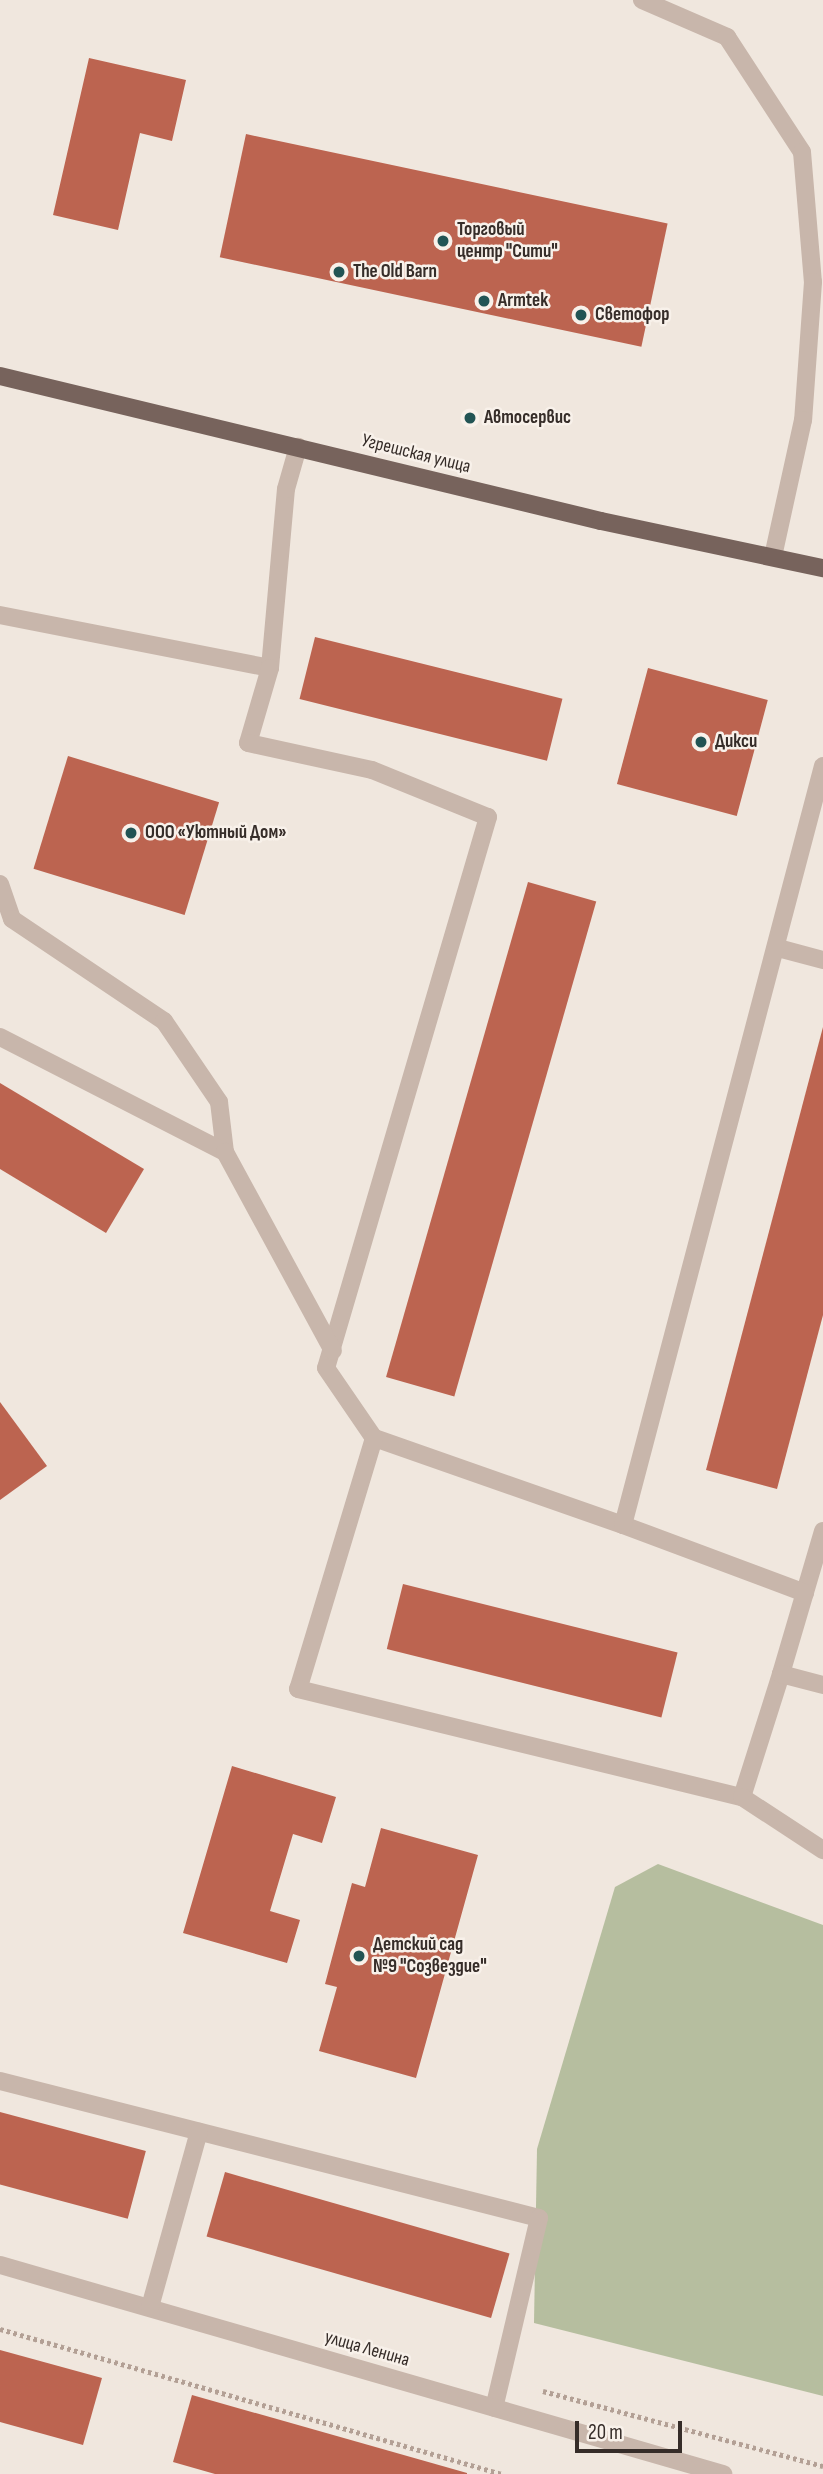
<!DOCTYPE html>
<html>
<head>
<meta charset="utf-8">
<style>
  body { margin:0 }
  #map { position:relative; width:823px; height:2474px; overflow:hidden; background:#f0e7de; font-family:"Sofia Sans Condensed",sans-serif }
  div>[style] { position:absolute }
  .green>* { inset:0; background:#b6be9f }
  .building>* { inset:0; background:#bc6450; transform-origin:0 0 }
  .path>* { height:4.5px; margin-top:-2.25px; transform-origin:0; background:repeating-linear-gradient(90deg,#b3a095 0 3.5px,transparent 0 7px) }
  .minor>* { height:18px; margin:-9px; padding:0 9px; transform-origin:9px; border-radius:9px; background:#c8b6ab }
  .major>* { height:18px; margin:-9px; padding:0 9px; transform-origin:9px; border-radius:9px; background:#77635c }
  .dots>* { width:19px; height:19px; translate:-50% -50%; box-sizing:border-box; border:4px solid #f8f1ea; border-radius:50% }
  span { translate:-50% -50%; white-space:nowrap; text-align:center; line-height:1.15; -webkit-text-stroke:5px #f8f1ea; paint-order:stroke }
  .poi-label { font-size:19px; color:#362d29; font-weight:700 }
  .left { translate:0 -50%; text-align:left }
  .street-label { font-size:19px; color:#362d29 }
  .scale { position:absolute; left:575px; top:2421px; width:107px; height:32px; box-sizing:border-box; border:4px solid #362d29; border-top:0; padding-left:9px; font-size:21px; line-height:24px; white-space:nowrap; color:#362d29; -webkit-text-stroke:5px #f8f1ea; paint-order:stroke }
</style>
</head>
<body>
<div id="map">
  <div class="green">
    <div style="clip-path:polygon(658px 1864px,823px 1925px,823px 2396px,534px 2323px,537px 2149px,615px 1887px)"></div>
  </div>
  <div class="building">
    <div style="clip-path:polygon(89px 58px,186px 80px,172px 141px,140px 133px,118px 230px,53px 215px)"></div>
    <div style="left:246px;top:134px;width:431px;height:126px;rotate:12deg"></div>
    <div style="left:315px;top:637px;width:255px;height:64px;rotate:14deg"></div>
    <div style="left:648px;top:668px;width:124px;height:120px;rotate:15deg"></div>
    <div style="left:68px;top:756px;width:158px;height:118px;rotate:17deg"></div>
    <div style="left:528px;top:882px;width:71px;height:515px;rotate:16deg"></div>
    <div style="clip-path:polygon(823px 1027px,823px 1315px,777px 1489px,706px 1470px)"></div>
    <div style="clip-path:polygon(0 1083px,144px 1169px,106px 1233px,0 1169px)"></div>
    <div style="clip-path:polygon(0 1402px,47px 1466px,0 1500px)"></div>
    <div style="left:403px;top:1584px;width:283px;height:67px;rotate:14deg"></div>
    <div style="clip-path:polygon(232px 1766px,336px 1797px,322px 1843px,293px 1834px,270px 1911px,300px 1920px,287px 1963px,183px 1933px)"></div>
    <div style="clip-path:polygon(381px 1828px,478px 1855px,416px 2078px,319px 2051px,337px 1987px,325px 1984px,352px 1883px,365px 1887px)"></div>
    <div style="left:0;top:2112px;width:151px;height:70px;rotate:15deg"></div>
    <div style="left:225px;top:2172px;width:296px;height:67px;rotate:16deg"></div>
    <div style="clip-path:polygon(0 2350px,102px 2378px,83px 2445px,0 2422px)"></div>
    <div style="clip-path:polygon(192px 2395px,467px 2473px,467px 2474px,215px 2474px,173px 2462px)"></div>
  </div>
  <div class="path">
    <div style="left:0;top:2329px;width:523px;rotate:16.11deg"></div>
    <div style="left:543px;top:2391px;width:290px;rotate:15deg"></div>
  </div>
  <div class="minor">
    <div style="left:642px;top:0;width:93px;rotate:23.5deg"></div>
    <div style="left:727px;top:37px;width:137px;rotate:56.9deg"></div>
    <div style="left:802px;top:152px;width:130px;rotate:85.2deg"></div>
    <div style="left:813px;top:282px;width:138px;rotate:94.1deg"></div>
    <div style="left:803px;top:420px;width:140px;rotate:102.4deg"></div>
    <div style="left:0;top:615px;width:275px;rotate:11.1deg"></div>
    <div style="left:270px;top:668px;width:180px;rotate:-84.9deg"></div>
    <div style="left:286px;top:489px;width:44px;rotate:-74.1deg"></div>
    <div style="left:270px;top:668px;width:78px;rotate:106.3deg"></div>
    <div style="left:248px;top:743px;width:127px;rotate:12.3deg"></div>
    <div style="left:372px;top:770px;width:125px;rotate:22.1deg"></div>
    <div style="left:488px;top:817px;width:574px;rotate:106.38deg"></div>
    <div style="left:326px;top:1368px;width:85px;rotate:55.6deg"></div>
    <div style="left:0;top:884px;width:37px;rotate:71deg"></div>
    <div style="left:12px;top:919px;width:183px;rotate:33.9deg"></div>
    <div style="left:164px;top:1021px;width:98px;rotate:55.8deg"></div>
    <div style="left:219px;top:1102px;width:50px;rotate:83.2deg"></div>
    <div style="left:778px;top:948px;width:47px;rotate:14.9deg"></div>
    <div style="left:0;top:1037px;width:253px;rotate:27.1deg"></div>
    <div style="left:225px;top:1152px;width:226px;rotate:61.5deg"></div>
    <div style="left:623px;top:1525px;width:264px;rotate:-160.7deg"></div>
    <div style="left:374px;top:1438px;width:262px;rotate:106.8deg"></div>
    <div style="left:298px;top:1689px;width:457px;rotate:13.7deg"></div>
    <div style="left:742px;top:1797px;width:129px;rotate:-72.4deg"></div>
    <div style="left:823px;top:1531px;width:149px;rotate:106.4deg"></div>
    <div style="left:781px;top:1674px;width:43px;rotate:14.7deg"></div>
    <div style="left:805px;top:1593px;width:194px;rotate:-159.5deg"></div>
    <div style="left:623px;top:1525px;width:785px;rotate:-75.24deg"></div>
    <div style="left:742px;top:1797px;width:97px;rotate:33.2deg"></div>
    <div style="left:0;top:2081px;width:556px;rotate:14.26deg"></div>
    <div style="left:539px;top:2218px;width:195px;rotate:103.3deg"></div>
    <div style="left:0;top:2265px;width:753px;rotate:16.12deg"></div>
    <div style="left:150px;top:2307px;width:182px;rotate:-74.4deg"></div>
  </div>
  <div class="major">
    <div style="left:0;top:376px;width:618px;rotate:13.56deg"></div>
    <div style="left:601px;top:521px;width:227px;rotate:12deg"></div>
  </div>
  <div class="dots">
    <div style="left:443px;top:241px;background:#225454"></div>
    <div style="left:339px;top:272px;background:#225454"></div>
    <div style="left:484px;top:301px;background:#225454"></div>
    <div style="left:581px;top:315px;background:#225454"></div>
    <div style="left:470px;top:418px;background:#225454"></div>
    <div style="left:701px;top:742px;background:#225454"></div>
    <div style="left:131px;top:833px;background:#225454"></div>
    <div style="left:359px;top:1956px;background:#225454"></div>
  </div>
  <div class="poi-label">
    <span class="left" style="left:457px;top:241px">Торговый<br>центр "Сити"</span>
    <span class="left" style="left:353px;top:272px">The Old Barn</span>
    <span class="left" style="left:498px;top:301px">Armtek</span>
    <span class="left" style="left:595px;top:315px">Светофор</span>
    <span class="left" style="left:484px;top:418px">Автосервис</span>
    <span class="left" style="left:715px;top:742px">Дикси</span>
    <span class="left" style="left:145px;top:833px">ООО «Уютный Дом»</span>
    <span class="left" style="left:373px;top:1956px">Детский сад<br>№9 "Созвездие"</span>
  </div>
  <div class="street-label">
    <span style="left:416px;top:454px;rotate:14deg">Угрешская улица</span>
    <span style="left:367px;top:2349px;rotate:16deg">улица Ленина</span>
  </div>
  <div class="scale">20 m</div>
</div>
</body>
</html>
